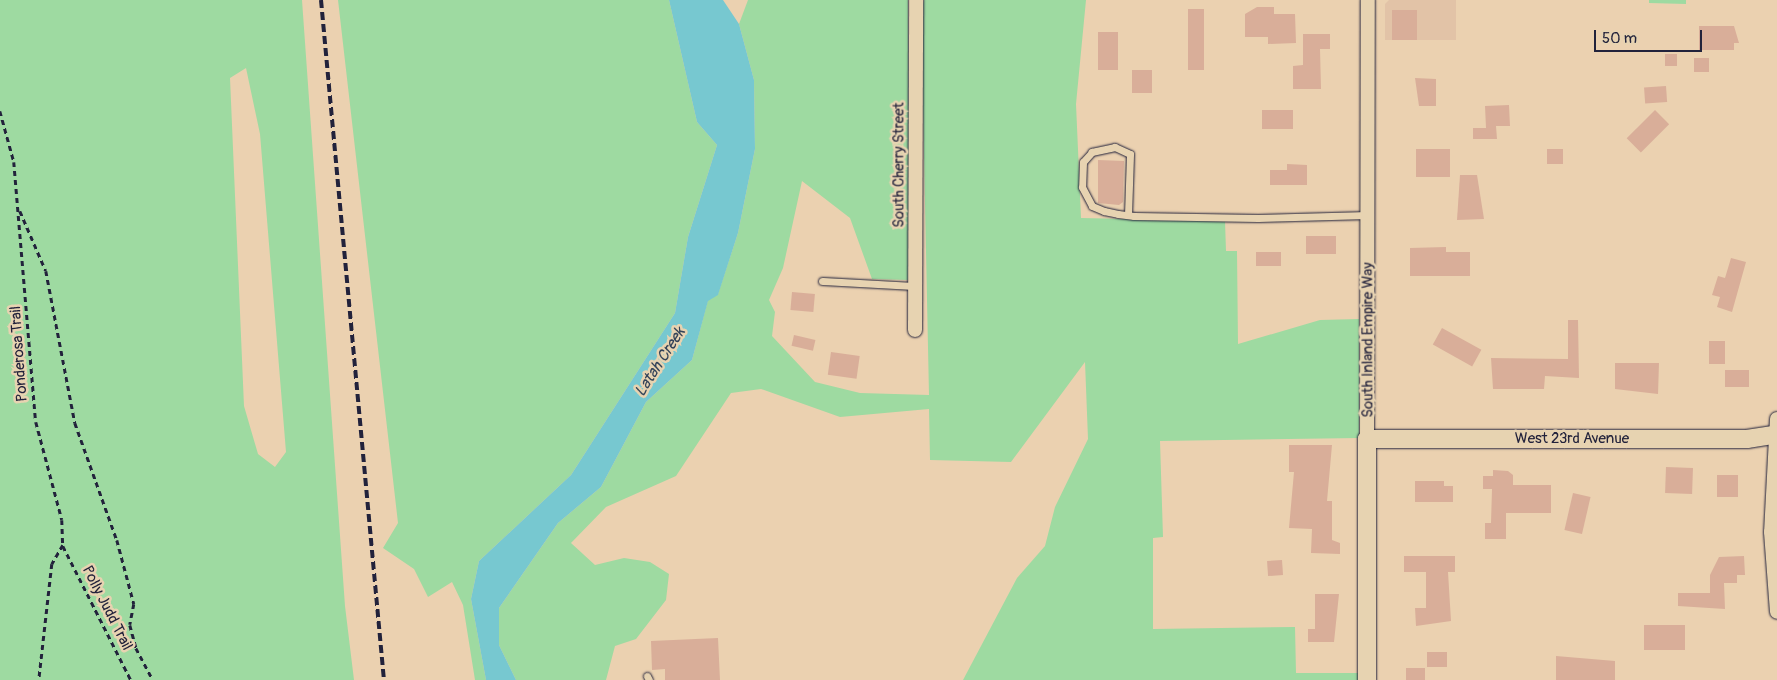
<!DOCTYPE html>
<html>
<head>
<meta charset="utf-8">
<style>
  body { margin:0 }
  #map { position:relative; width:1777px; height:680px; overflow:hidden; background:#ebd1b0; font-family:Pangolin,sans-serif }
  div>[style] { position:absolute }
  .built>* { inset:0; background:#e2c3a7 }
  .green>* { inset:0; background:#9edaa1 }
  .water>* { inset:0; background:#77c8d0 }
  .building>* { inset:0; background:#d9ae99; transform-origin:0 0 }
  .path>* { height:2.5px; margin-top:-1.25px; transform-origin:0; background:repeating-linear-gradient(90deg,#22223b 0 5px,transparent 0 9px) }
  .roads { filter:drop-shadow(0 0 1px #22223b) drop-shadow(0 0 1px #22223b) }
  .service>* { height:7px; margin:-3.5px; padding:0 3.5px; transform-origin:3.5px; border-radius:3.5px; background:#e7d3b1 }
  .minor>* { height:14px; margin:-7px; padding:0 7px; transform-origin:7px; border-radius:7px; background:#e7d3b1 }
  .tertiary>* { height:18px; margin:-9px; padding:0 9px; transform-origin:9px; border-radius:9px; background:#e7d3b1 }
  .rail>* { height:4px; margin-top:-2px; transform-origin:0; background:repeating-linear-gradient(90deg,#22223b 0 8px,transparent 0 12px) }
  span { translate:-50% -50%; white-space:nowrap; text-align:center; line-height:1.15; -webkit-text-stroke:5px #e7d3b1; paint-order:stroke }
  .street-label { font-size:15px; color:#22223b }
  .water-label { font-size:16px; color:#334359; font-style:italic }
  .scale { position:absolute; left:1594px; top:30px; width:108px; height:22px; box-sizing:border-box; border:2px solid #22223b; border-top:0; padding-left:6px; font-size:15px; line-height:18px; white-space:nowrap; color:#22223b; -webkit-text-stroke:4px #e7d3b1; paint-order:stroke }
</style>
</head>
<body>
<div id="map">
  <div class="built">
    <div style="clip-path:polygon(1389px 0,1456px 0,1456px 40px,1385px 40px,1385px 4px)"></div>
  </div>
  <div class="green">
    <div style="clip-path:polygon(evenodd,0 0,302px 0,345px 606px,354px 680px,0 680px,0 0,246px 68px,260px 134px,286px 452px,275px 467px,258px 454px,244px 406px,230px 78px,246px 68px)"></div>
    <div style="clip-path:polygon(338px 0,669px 0,697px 122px,717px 145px,688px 237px,675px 313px,571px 475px,479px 561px,471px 599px,486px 680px,475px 680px,463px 605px,452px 582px,428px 597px,414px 569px,383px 548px,398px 523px)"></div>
    <div style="clip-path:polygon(748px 0,908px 0,910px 280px,872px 279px,850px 218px,802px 181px,783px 268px,769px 300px,775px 312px,772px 336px,815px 382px,860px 393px,929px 395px,921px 12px,924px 0,1086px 0,1076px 104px,1081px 218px,1225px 221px,1226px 251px,1237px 251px,1238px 344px,1320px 320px,1359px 319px,1359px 438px,1160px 441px,1163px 537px,1153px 538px,1153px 629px,1295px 627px,1296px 673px,1359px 673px,1359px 680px,963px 680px,1017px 578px,1045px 546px,1055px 507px,1088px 439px,1085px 362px,1011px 462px,930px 460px,929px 409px,840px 417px,761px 389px,731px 393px,676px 476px,606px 507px,571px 543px,595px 565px,624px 558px,650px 562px,669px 574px,666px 600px,636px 639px,615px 646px,606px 680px,516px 680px,499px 645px,499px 608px,558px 523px,601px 487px,646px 402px,692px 360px,708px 300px,718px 294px,738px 233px,755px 149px,754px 80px,739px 24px)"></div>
    <div style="clip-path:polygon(1649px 0,1686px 0,1686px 4px,1649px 3px)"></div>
  </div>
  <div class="water">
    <div style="clip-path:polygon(669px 0,723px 0,739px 24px,754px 80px,755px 149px,738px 233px,718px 295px,708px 301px,692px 360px,646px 402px,601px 487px,558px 523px,499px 608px,499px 645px,516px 680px,486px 680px,471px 599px,479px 561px,571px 475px,675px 313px,688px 237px,717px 145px,697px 122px)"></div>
  </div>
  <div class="building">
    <div style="clip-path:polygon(1257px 7px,1274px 7px,1274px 14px,1295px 14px,1296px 43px,1268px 44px,1268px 37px,1245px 37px,1245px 14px)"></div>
    <div style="left:1188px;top:9px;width:16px;height:61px"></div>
    <div style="left:1392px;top:10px;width:25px;height:30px"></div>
    <div style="clip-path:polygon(1699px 26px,1734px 26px,1739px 43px,1734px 43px,1734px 50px,1699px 50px)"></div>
    <div style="left:1098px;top:32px;width:20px;height:38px"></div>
    <div style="clip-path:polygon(1303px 34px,1330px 34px,1330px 49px,1320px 49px,1321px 89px,1293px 89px,1293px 66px,1303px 65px)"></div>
    <div style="left:1665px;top:54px;width:12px;height:12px"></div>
    <div style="left:1694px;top:58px;width:15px;height:14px"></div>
    <div style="left:1132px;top:70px;width:20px;height:23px"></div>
    <div style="clip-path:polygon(1415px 78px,1436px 79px,1436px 106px,1419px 106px)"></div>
    <div style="left:1666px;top:86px;width:16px;height:22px;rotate:86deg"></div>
    <div style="clip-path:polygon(1509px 105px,1510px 126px,1496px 126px,1497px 139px,1473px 139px,1473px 128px,1486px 128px,1485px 106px)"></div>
    <div style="left:1262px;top:110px;width:31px;height:19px"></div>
    <div style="left:1655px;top:110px;width:20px;height:40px;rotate:45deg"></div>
    <div style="left:1416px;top:149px;width:34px;height:28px"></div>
    <div style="left:1563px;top:149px;width:15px;height:16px;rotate:90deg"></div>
    <div style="clip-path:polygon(1098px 160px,1124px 161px,1123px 202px,1119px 205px,1098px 203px)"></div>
    <div style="clip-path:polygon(1287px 164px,1307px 165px,1307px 185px,1270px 185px,1270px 170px,1287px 170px)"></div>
    <div style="clip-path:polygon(1460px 175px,1477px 175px,1484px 219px,1457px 220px)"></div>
    <div style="left:1306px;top:236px;width:30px;height:18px"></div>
    <div style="clip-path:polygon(1446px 247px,1446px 252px,1470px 252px,1470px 276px,1410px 276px,1410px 248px)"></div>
    <div style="left:1256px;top:252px;width:25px;height:14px"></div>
    <div style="clip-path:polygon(1731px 258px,1746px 262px,1732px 312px,1717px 307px,1720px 297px,1712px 295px,1718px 276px,1725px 278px)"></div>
    <div style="left:792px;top:292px;width:23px;height:18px;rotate:5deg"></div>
    <div style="clip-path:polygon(1568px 320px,1578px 320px,1579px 378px,1545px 376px,1544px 389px,1493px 389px,1491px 358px,1568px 359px)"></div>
    <div style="left:1442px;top:328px;width:45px;height:19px;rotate:29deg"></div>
    <div style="left:794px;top:335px;width:22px;height:11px;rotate:13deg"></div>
    <div style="left:1709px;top:341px;width:16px;height:23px"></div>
    <div style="left:831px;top:352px;width:29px;height:23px;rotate:8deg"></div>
    <div style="clip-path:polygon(1615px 363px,1659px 363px,1658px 394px,1615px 389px)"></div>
    <div style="left:1725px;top:370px;width:24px;height:17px"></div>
    <div style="clip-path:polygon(1289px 445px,1332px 445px,1327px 501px,1332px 501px,1332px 540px,1340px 543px,1340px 554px,1311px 553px,1312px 529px,1289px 528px,1294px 472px,1289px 472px)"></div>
    <div style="left:1666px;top:467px;width:27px;height:26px;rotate:2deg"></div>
    <div style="clip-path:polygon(1493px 470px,1508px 471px,1513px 475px,1513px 485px,1551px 485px,1551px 513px,1506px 513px,1506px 539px,1485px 539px,1485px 523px,1491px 523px,1492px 489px,1483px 489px,1483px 476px,1493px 476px)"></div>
    <div style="left:1717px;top:475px;width:21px;height:22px"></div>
    <div style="clip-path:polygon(1415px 481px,1444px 481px,1444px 486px,1453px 486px,1453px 502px,1415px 502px)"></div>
    <div style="left:1573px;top:493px;width:18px;height:38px;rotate:13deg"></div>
    <div style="clip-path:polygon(1404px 556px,1455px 556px,1455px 572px,1448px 572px,1451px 621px,1416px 626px,1415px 608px,1426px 608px,1426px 572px,1404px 572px)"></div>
    <div style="clip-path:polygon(1744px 556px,1745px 575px,1737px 575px,1737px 583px,1724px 583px,1725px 609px,1678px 606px,1678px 593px,1710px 593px,1710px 575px,1719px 557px)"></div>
    <div style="left:1282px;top:560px;width:15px;height:15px;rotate:86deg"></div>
    <div style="clip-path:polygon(1315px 594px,1339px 594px,1334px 642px,1308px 642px,1308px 629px,1315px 629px)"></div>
    <div style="left:1644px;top:625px;width:41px;height:25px"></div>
    <div style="clip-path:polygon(718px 638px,720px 680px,665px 680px,665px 669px,652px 670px,651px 641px)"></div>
    <div style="left:1427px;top:652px;width:20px;height:15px"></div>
    <div style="clip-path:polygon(1556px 656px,1615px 661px,1615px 680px,1556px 680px)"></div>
    <div style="left:1406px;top:668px;width:19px;height:12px"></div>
  </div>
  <div class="path">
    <div style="left:0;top:111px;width:53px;rotate:74.6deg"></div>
    <div style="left:14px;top:162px;width:261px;rotate:85.2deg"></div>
    <div style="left:36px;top:422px;width:101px;rotate:75.1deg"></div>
    <div style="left:62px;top:520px;width:25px;rotate:88deg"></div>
    <div style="left:63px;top:545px;width:22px;rotate:120deg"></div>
    <div style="left:52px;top:564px;width:117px;rotate:96.4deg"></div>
    <div style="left:20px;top:211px;width:65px;rotate:66.6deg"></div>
    <div style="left:46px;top:271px;width:155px;rotate:79.2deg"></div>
    <div style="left:75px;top:423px;width:124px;rotate:70.3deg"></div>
    <div style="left:117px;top:540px;width:66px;rotate:75.1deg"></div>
    <div style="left:134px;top:604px;width:21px;rotate:101deg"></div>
    <div style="left:130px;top:625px;width:24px;rotate:75deg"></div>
    <div style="left:136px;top:648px;width:36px;rotate:62deg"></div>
    <div style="left:63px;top:546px;width:150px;rotate:63.1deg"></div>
  </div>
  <div class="roads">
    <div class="service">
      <div style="left:1128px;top:215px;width:61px;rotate:-88.1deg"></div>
      <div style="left:1130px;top:154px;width:17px;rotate:-155deg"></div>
      <div style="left:1115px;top:147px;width:24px;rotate:168deg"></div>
      <div style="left:1092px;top:152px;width:13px;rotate:132deg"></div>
      <div style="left:1083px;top:162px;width:25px;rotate:92deg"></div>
      <div style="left:1082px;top:187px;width:21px;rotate:62deg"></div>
      <div style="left:1092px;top:206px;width:13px;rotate:23deg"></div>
      <div style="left:1104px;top:211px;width:14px;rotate:12deg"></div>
      <div style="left:1118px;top:214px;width:16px;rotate:7deg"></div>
      <div style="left:1134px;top:216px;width:124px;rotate:0.9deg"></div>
      <div style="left:1258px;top:218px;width:110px;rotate:-1.6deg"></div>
      <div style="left:822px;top:281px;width:93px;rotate:3.1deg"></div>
      <div style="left:647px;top:676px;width:4px;rotate:63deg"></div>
    </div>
    <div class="minor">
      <div style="left:915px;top:330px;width:330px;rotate:-89.8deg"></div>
      <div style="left:1777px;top:419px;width:113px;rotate:93deg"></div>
      <div style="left:1771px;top:532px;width:80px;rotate:85.7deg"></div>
      <div style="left:1367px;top:439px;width:439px;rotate:-89.9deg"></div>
    </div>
    <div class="tertiary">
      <div style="left:1367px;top:680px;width:241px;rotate:-90deg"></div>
      <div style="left:1367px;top:439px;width:380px"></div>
      <div style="left:1747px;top:439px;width:30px;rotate:-9deg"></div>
    </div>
  </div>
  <div class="rail">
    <div style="left:321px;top:0;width:683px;rotate:84.71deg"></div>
  </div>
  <div class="street-label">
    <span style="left:899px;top:165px;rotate:-90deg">South Cherry Street</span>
    <span style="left:1368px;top:340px;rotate:-90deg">South Inland Empire Way</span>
    <span style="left:19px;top:354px;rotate:-94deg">Ponderosa Trail</span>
    <span style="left:1572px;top:439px">West 23rd Avenue</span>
    <span style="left:107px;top:608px;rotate:63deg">Polly Judd Trail</span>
  </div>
  <div class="water-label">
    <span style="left:660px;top:362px;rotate:-57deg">Latah Creek</span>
  </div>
  <div class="scale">50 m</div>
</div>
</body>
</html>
